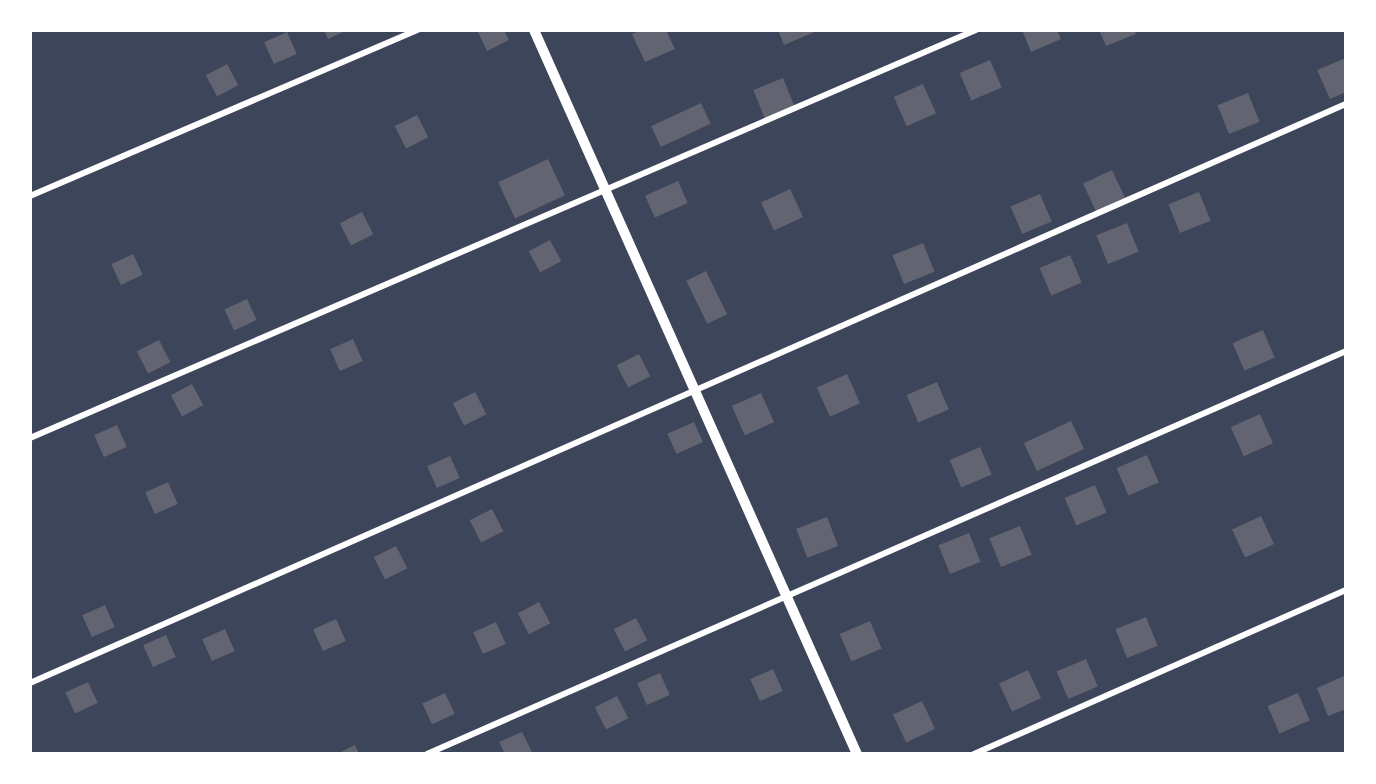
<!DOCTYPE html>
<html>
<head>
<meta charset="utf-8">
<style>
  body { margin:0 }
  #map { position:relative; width:1376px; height:784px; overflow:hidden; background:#2d3142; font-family:Raleway,sans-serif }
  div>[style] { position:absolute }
  .green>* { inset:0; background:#3c4559; transform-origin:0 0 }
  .building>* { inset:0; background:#626471; transform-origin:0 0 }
  .service>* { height:6px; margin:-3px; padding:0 3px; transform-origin:3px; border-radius:3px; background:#fff }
  .minor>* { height:10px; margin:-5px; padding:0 5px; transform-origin:5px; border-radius:5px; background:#fff }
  span { translate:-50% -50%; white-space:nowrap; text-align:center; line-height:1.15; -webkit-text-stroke:10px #fff; paint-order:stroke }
  .frame { position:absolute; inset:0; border:32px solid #fff; pointer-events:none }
</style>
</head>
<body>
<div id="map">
  <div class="green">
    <div style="left:30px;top:30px;width:1316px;height:724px"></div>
  </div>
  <div class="building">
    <div style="clip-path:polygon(324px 30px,347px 30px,328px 39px)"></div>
    <div style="clip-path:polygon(477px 30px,504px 30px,509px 40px,487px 51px)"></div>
    <div style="clip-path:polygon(641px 30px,666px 30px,675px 49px,645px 62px,632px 34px)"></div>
    <div style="clip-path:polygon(778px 30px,819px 30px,784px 45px)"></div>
    <div style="clip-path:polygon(1022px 30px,1057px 30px,1061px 39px,1031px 52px)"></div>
    <div style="clip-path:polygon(1099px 30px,1134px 30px,1136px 34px,1106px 46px)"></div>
    <div style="left:287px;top:32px;width:24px;height:25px;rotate:66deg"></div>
    <div style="clip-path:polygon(1346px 58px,1346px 92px,1330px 99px,1317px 70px)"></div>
    <div style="left:990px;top:60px;width:30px;height:33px;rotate:67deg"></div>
    <div style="left:227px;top:64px;width:24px;height:24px;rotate:62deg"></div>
    <div style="left:783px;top:78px;width:31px;height:32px;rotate:68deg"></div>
    <div style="left:923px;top:84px;width:32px;height:32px;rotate:66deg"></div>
    <div style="left:1248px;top:93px;width:31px;height:33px;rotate:68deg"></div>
    <div style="left:701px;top:103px;width:23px;height:55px;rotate:65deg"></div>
    <div style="left:417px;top:115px;width:25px;height:25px;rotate:63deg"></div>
    <div style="left:548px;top:159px;width:40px;height:55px;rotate:65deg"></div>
    <div style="left:1112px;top:170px;width:31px;height:32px;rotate:65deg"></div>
    <div style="left:678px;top:181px;width:24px;height:36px;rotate:66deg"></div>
    <div style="left:790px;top:189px;width:31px;height:32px;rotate:65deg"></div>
    <div style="left:1199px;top:192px;width:31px;height:33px;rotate:68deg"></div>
    <div style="left:1040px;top:194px;width:30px;height:32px;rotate:67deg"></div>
    <div style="left:362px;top:212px;width:25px;height:25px;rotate:63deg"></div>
    <div style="left:1127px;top:223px;width:31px;height:33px;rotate:68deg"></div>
    <div style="left:550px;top:240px;width:24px;height:24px;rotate:62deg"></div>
    <div style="left:923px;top:243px;width:31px;height:33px;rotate:68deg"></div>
    <div style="left:133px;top:254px;width:23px;height:24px;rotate:65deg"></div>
    <div style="left:1070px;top:255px;width:30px;height:33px;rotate:67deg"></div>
    <div style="left:706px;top:271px;width:48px;height:22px;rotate:64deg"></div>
    <div style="left:247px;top:299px;width:23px;height:25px;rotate:65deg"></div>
    <div style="left:1263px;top:330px;width:30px;height:33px;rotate:67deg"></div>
    <div style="left:353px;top:339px;width:24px;height:25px;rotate:66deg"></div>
    <div style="left:159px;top:340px;width:25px;height:25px;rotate:63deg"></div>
    <div style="left:639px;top:354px;width:25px;height:25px;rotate:63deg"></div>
    <div style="left:847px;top:374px;width:32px;height:33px;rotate:66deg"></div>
    <div style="left:937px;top:382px;width:30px;height:33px;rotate:67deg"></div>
    <div style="left:192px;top:384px;width:24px;height:24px;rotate:62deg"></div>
    <div style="left:475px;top:392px;width:25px;height:25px;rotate:63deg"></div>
    <div style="left:761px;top:393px;width:32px;height:32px;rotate:66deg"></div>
    <div style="left:1260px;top:414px;width:32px;height:32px;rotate:66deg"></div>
    <div style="left:1071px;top:421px;width:31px;height:52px;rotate:65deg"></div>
    <div style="left:694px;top:422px;width:22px;height:29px;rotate:66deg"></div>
    <div style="left:117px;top:425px;width:24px;height:25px;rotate:66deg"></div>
    <div style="left:980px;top:447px;width:30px;height:33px;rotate:67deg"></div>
    <div style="left:1147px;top:455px;width:30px;height:33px;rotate:67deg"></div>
    <div style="left:450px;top:456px;width:24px;height:25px;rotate:66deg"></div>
    <div style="left:168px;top:482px;width:24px;height:25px;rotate:66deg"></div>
    <div style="left:1095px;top:485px;width:30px;height:33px;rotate:67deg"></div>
    <div style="left:492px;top:509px;width:25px;height:25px;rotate:63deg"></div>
    <div style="left:1261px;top:516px;width:31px;height:32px;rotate:65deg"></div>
    <div style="left:827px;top:517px;width:31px;height:33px;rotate:69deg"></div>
    <div style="left:1020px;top:526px;width:31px;height:33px;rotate:68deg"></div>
    <div style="left:969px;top:533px;width:31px;height:33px;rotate:68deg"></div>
    <div style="left:396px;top:546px;width:25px;height:25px;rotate:63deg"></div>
    <div style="left:539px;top:602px;width:24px;height:24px;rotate:62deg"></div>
    <div style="left:105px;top:605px;width:24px;height:25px;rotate:66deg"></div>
    <div style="left:1146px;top:617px;width:31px;height:33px;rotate:68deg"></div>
    <div style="left:636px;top:618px;width:25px;height:25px;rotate:63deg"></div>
    <div style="left:336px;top:619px;width:24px;height:25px;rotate:66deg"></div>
    <div style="left:870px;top:621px;width:30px;height:33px;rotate:67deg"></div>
    <div style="left:496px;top:622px;width:24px;height:25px;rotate:66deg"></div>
    <div style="left:225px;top:629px;width:24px;height:25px;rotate:66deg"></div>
    <div style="left:166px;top:635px;width:24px;height:25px;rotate:66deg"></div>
    <div style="left:1086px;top:659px;width:30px;height:32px;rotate:67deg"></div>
    <div style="left:773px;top:669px;width:24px;height:25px;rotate:66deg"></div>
    <div style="left:1028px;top:670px;width:31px;height:32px;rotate:65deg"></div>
    <div style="left:660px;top:673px;width:24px;height:25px;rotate:66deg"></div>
    <div style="clip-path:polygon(1346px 675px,1346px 709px,1328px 716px,1317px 688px)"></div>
    <div style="left:88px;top:682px;width:23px;height:25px;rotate:65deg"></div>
    <div style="left:445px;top:693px;width:23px;height:25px;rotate:65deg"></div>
    <div style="left:1298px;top:693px;width:30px;height:33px;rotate:67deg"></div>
    <div style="left:617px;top:696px;width:25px;height:25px;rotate:63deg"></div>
    <div style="left:922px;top:701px;width:31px;height:32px;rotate:65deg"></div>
    <div style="clip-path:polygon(522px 732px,533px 754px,505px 754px,499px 742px)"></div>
    <div style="clip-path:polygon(355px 745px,359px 754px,337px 754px)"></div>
  </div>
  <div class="service">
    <div style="left:30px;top:196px;width:422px;rotate:-23.2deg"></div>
    <div style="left:30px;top:438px;width:1030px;rotate:-23.33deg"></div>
    <div style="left:30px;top:683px;width:1438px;rotate:-23.75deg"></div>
    <div style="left:427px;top:754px;width:1003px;rotate:-23.68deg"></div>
    <div style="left:974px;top:754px;width:407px;rotate:-23.8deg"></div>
  </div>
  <div class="minor">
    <div style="left:534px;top:30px;width:793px;rotate:65.96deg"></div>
  </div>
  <div class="frame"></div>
</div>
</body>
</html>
